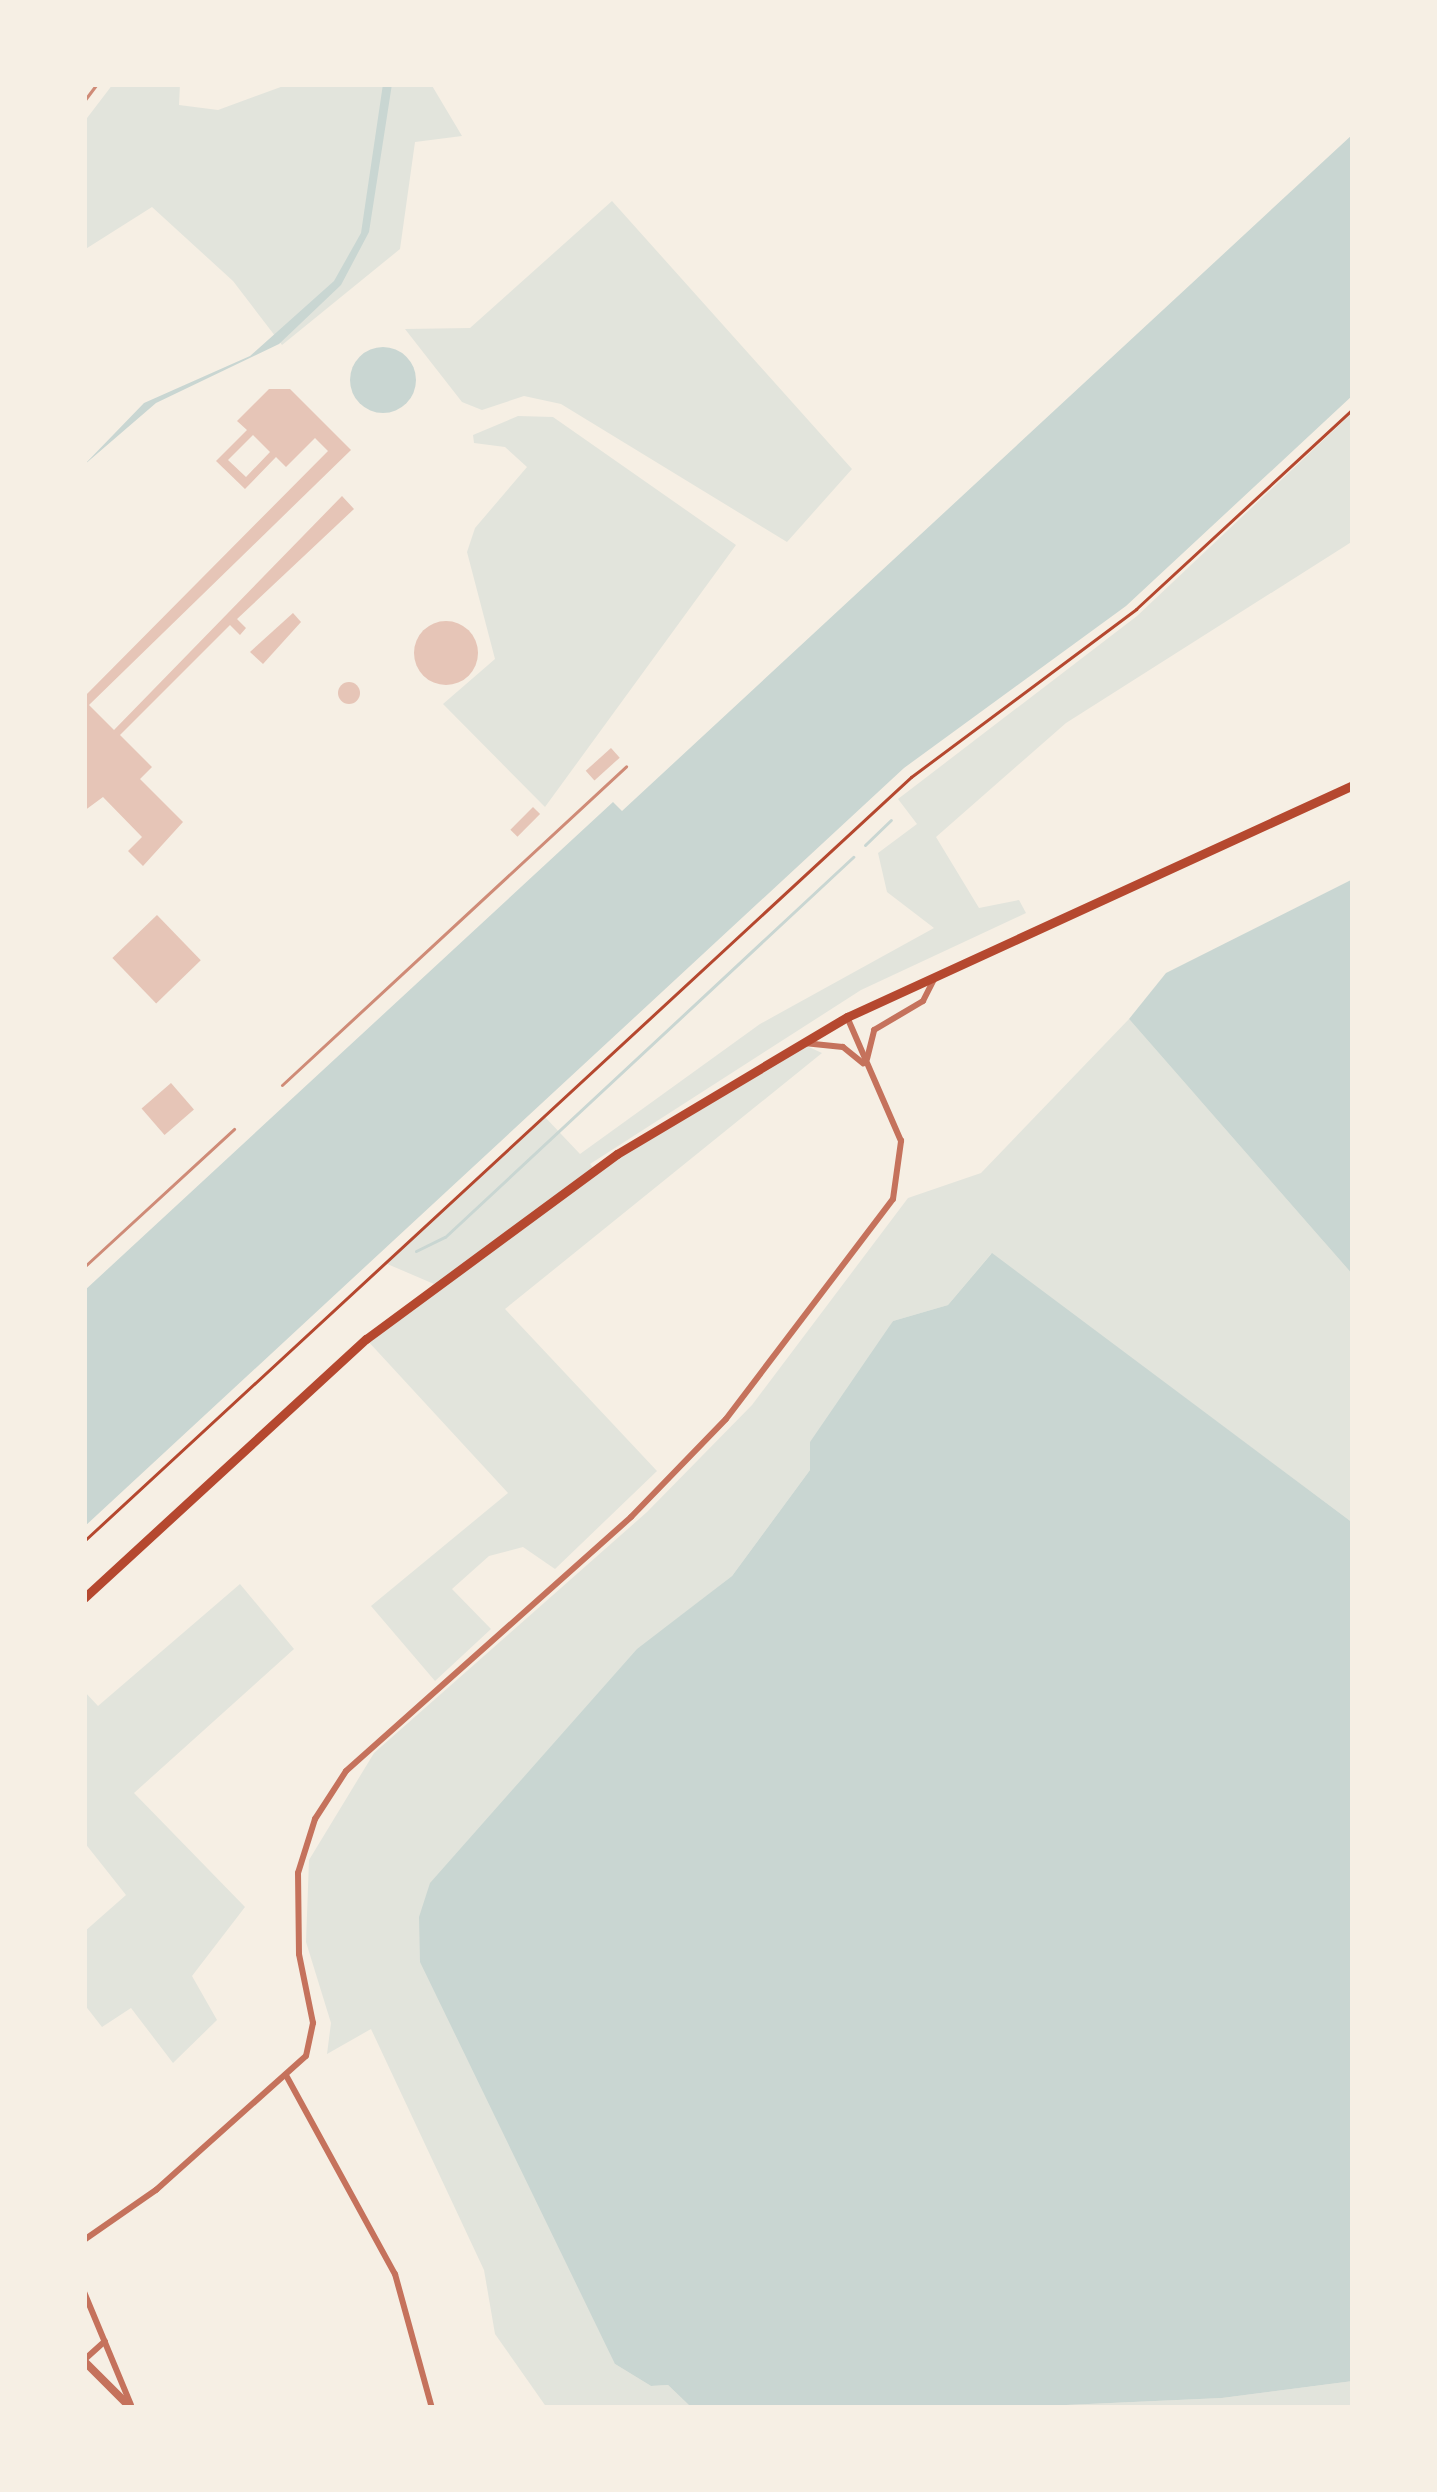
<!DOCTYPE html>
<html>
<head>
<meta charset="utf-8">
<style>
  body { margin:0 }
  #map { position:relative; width:1437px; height:2492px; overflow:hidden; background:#f6efe4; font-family:"Playfair Display",serif }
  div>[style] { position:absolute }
  .green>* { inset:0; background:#e2e4dc }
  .water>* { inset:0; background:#c9d6d2 }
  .round { border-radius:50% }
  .stream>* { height:3px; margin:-1.5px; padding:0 1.5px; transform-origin:1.5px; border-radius:1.5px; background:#c9d6d2 }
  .building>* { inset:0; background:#e6c5b7; transform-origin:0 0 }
  .path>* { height:3px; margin:-1.5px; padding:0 1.5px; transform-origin:1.5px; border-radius:1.5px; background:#b5482f }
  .minor>* { height:6px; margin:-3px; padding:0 3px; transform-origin:3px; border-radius:3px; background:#c5725c }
  .tertiary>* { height:8px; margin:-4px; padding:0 4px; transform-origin:4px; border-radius:4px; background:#c5725c }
  .secondary>* { height:9px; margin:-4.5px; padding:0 4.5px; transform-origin:4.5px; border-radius:4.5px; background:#b5482f }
  .rail>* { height:3px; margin:-1.5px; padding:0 1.5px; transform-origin:1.5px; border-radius:1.5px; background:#cf8b77 }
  span { translate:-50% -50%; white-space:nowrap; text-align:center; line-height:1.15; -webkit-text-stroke:12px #f6efe4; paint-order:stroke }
  .frame { position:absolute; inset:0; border:87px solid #f6efe4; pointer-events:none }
</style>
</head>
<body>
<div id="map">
  <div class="green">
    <div style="clip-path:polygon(113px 84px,180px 84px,179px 105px,218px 110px,289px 84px,431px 84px,462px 136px,415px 142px,400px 249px,282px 345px,233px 281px,152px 207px,84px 250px,84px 122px)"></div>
    <div style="clip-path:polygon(612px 201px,852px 469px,787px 542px,561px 404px,524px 396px,482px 410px,462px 402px,405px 329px,470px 328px)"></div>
    <div style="clip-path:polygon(1353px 412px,1353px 541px,1066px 723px,936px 837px,979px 908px,1019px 900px,1026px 913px,861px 990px,590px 1164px,594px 1169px,800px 1043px,822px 1053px,505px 1309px,657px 1471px,555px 1569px,523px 1547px,489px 1556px,452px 1589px,491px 1629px,435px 1681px,371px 1606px,508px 1493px,366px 1339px,434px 1284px,385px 1263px,544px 1116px,580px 1154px,760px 1024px,934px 928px,887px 892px,878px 853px,917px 824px,898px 799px,1137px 616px)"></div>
    <div style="clip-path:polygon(518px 416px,553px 417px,736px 545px,545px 807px,443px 704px,495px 659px,467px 552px,475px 528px,527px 467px,505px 447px,474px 443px,473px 435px)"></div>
    <div style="clip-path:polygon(1129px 1019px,1353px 1275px,1353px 1523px,991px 1254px,948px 1305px,893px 1321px,810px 1470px,732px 1576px,668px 1626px,615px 2364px,651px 2386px,668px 2385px,692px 2408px,547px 2408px,495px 2334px,484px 2270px,371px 2029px,327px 2054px,331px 2023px,306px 1942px,309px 1860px,374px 1753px,647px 1512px,752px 1405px,908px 1198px,981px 1173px)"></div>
    <div style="clip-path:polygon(240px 1584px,294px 1649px,134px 1793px,245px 1907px,192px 1976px,217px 2020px,173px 2063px,131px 2008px,102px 2027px,84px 2004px,84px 1932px,126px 1895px,84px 1842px,84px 1691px,98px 1706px)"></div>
    <div style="clip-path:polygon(1353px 2381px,1353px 2408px,997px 2408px,1222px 2398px)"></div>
  </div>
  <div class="water">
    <div style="clip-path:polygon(383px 84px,392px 84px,369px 232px,341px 285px,279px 344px,156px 403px,84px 465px,144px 403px,250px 356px,334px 281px,361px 233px)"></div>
    <div style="clip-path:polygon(1353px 134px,1353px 395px,1126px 606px,904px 768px,84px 1527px,84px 1291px,613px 802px,622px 811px)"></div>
    <div class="round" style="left:350px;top:347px;width:66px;height:66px"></div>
    <div style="clip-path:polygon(1353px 879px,1353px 1275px,1129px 1019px,1166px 973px)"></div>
    <div style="clip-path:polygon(992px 1253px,1353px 1523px,1353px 2381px,1222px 2398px,997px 2408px,692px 2408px,668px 2385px,651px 2386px,615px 2364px,420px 1962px,419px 1917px,430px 1883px,637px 1649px,732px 1576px,810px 1470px,810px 1442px,893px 1321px,948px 1305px)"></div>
  </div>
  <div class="stream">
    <div style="left:865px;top:845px;width:36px;rotate:-44deg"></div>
    <div style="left:416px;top:1251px;width:32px;rotate:-26deg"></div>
    <div style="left:445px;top:1237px;width:558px;rotate:-42.96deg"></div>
  </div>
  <div class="building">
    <div style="clip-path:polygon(evenodd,269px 389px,290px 389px,351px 450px,89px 705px,114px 730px,342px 496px,354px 509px,237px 619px,246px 628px,240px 635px,230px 625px,120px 735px,152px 767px,140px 779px,183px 822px,143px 866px,128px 851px,142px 837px,103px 797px,84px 811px,84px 697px,328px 451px,315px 438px,286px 467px,276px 457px,245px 489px,216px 461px,247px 430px,237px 421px,269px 389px,253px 435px,270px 452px,246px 477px,228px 460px,253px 435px)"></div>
    <div style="clip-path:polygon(293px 613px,301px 622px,263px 664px,250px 652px)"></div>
    <div class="round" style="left:414px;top:621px;width:64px;height:64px"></div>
    <div class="round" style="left:338px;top:682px;width:22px;height:22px"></div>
    <div style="left:611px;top:748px;width:13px;height:34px;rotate:48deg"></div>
    <div style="left:533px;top:807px;width:10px;height:32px;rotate:45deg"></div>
    <div style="left:157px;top:915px;width:63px;height:62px;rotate:46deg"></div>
    <div style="left:171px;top:1083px;width:35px;height:39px;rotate:49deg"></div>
  </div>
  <div class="path">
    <div style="left:84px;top:1541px;width:1126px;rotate:-42.73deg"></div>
    <div style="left:911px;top:777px;width:281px;rotate:-36.7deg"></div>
    <div style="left:1136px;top:609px;width:295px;rotate:-42.7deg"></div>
  </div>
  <div class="minor">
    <div style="left:804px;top:1043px;width:39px;rotate:6deg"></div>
    <div style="left:843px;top:1047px;width:26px;rotate:39deg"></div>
    <div style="left:867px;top:1059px;width:30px;rotate:-76deg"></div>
    <div style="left:874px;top:1030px;width:57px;rotate:-30.6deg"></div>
    <div style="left:923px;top:1001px;width:25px;rotate:-63deg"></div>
    <div style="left:287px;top:2077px;width:225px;rotate:61.3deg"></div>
    <div style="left:395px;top:2274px;width:139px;rotate:74.6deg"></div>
    <div style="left:84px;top:2240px;width:88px;rotate:-34.8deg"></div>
    <div style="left:156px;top:2190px;width:201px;rotate:-41.8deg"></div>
    <div style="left:306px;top:2056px;width:34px;rotate:-78deg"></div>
    <div style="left:313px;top:2023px;width:70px;rotate:-101.5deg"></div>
    <div style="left:299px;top:1954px;width:81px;rotate:-90.7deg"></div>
    <div style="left:298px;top:1873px;width:57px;rotate:-72.5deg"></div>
    <div style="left:315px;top:1819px;width:57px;rotate:-57.1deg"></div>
    <div style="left:346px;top:1771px;width:382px;rotate:-41.7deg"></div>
    <div style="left:631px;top:1517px;width:136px;rotate:-45.9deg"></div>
    <div style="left:726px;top:1419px;width:276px;rotate:-52.8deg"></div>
    <div style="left:893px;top:1199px;width:59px;rotate:-82.1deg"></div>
    <div style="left:901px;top:1141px;width:135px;rotate:-113.5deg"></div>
    <div style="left:84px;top:2292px;width:122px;rotate:67.4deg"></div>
    <div style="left:84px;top:2360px;width:28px;rotate:-42deg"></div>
  </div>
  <div class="tertiary">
    <div style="left:84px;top:2361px;width:66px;rotate:45deg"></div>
  </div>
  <div class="secondary">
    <div style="left:84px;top:1598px;width:383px;rotate:-42.6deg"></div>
    <div style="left:366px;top:1339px;width:312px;rotate:-36.4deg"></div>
    <div style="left:617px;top:1154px;width:268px;rotate:-30.8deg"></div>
    <div style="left:847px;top:1017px;width:557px;rotate:-24.63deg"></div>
  </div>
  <div class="rail">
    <div style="left:84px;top:101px;width:21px;rotate:-53deg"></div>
    <div style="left:282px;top:1085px;width:469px;rotate:-42.8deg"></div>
    <div style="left:84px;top:1267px;width:204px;rotate:-42.6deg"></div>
  </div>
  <div class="frame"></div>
</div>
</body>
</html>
